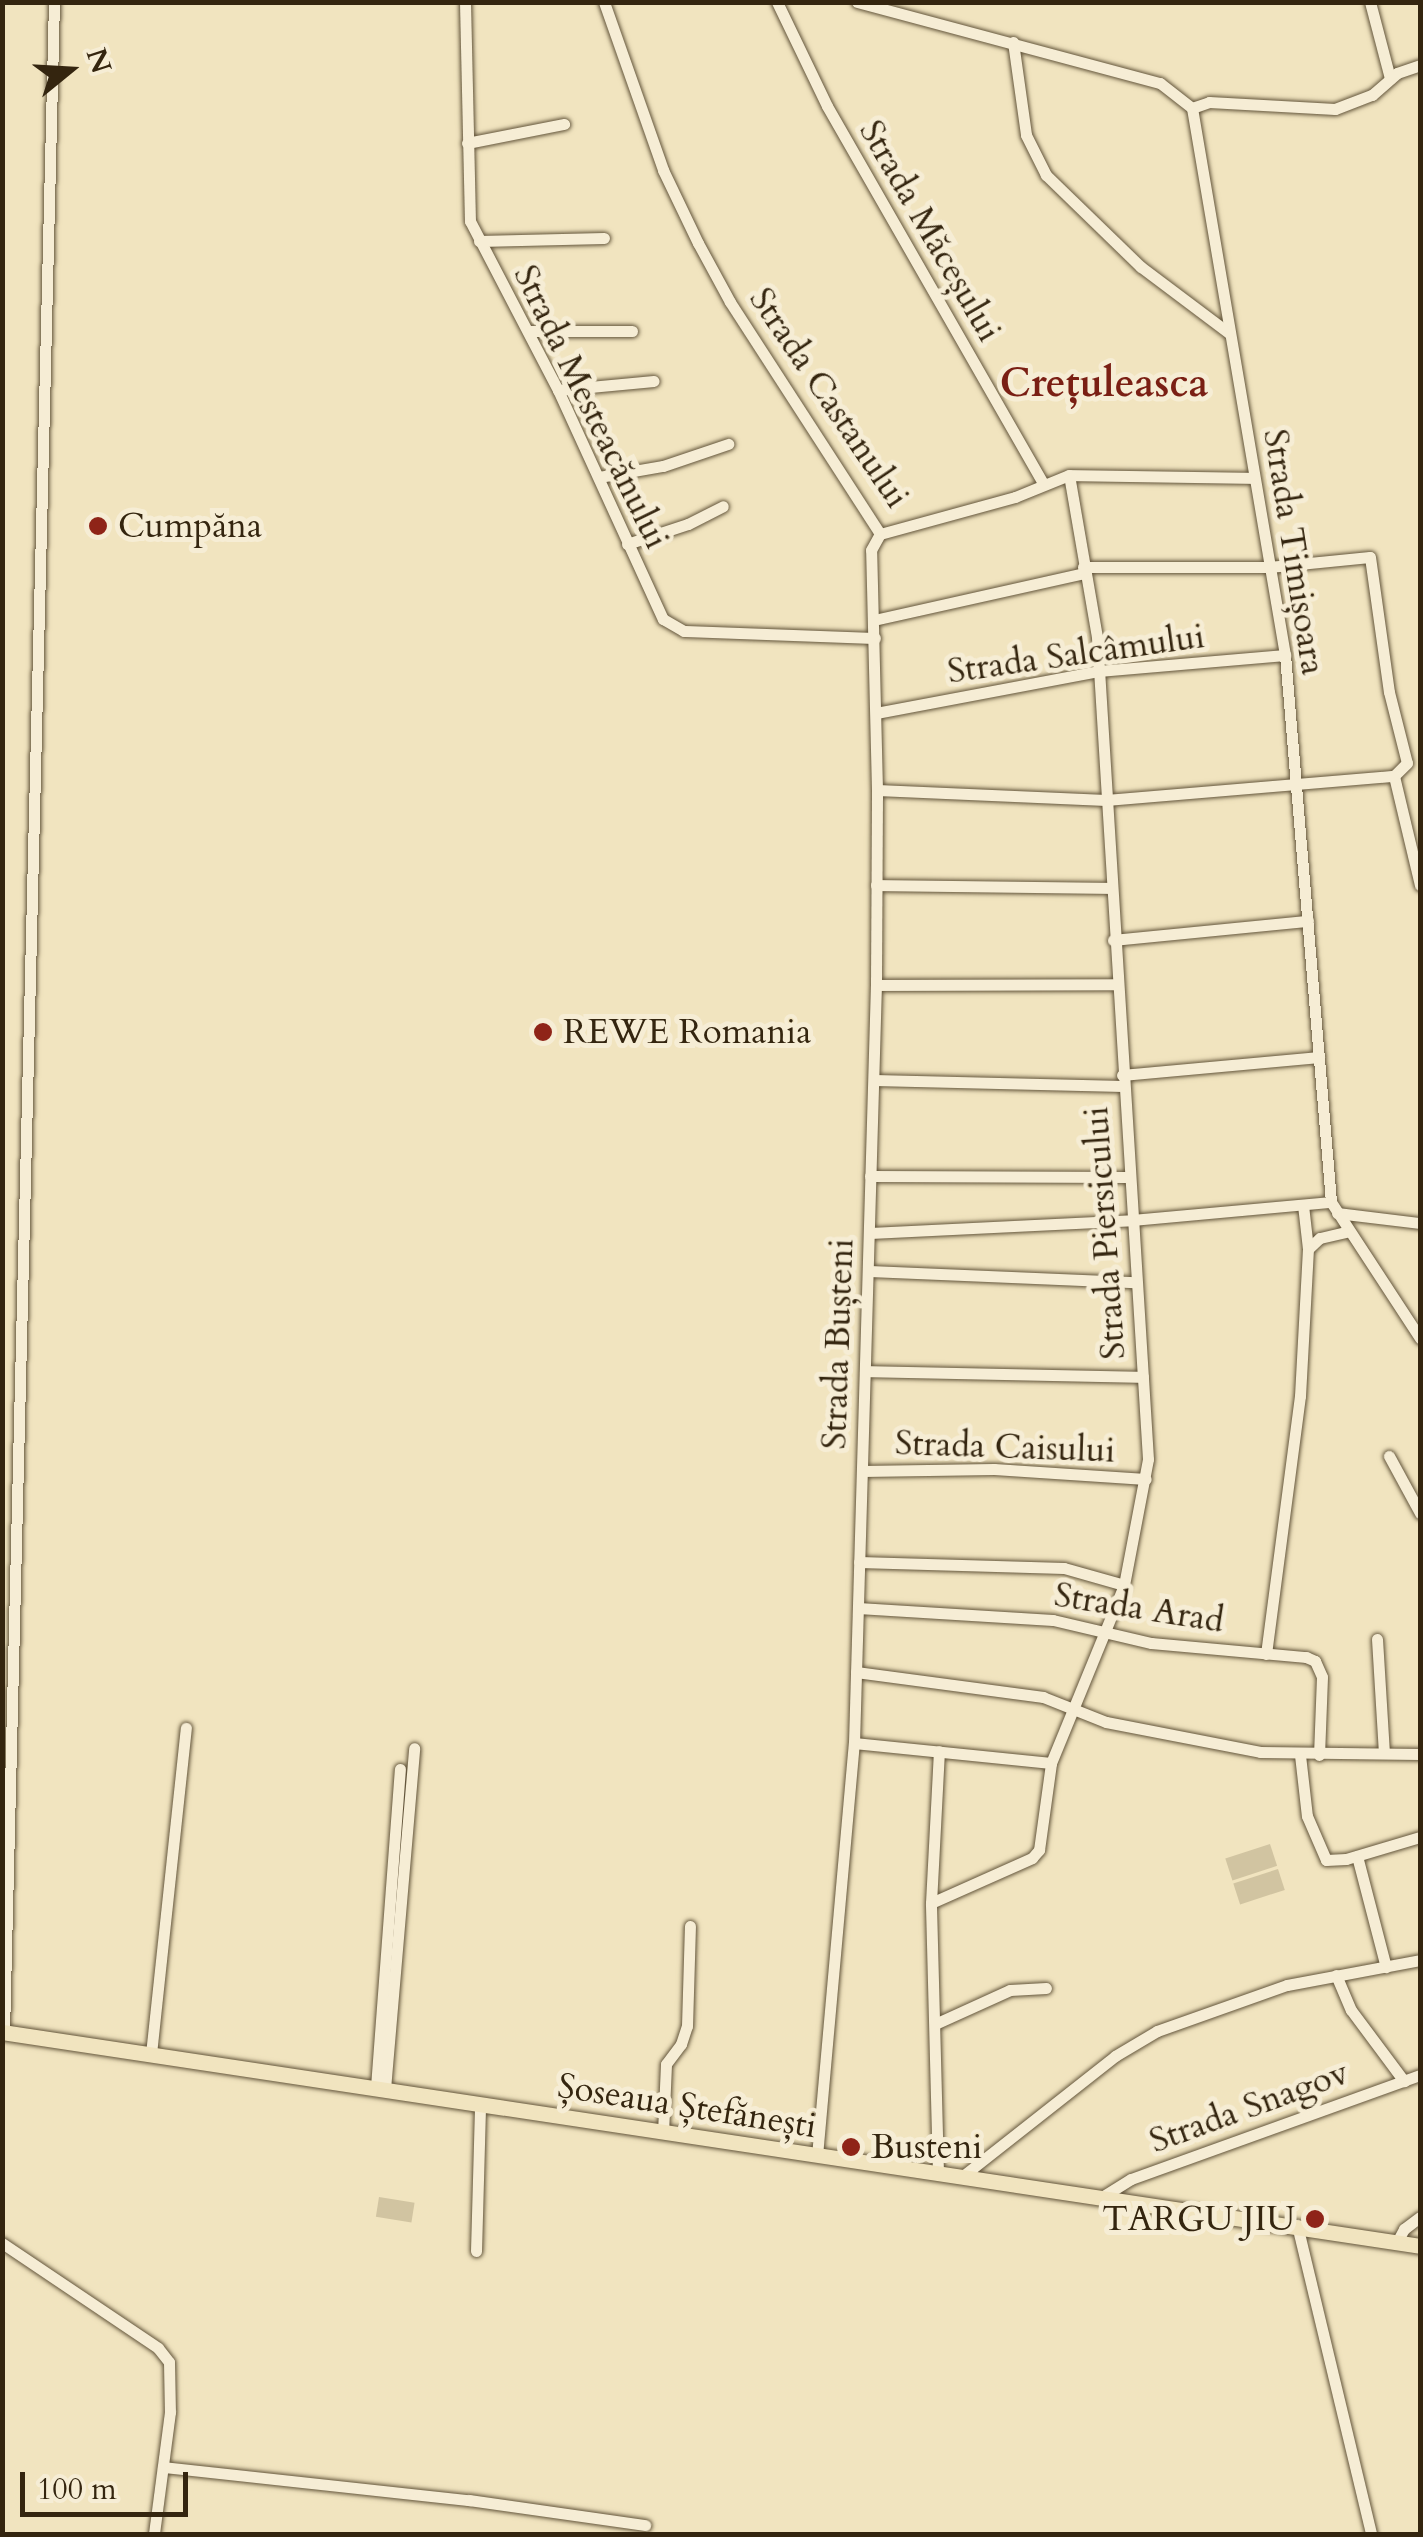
<!DOCTYPE html>
<html>
<head>
<meta charset="utf-8">
<style>
  body { margin:0 }
  #map { position:relative; width:1423px; height:2537px; overflow:hidden; background:#f1e4bf; font-family:Cardo,serif }
  div>[style] { position:absolute }
  .green>* { inset:0; background:#d1c4a1; transform-origin:0 0 }
  .roads { filter:drop-shadow(0 0 2px #63553b) drop-shadow(0 0 2px #63553b) }
  .minor>* { height:11px; margin:-5.5px; padding:0 5.5px; transform-origin:5.5px; border-radius:5.5px; background:#f6edd5 }
  .major>* { height:15px; margin:-7.5px; padding:0 7.5px; transform-origin:7.5px; border-radius:7.5px; background:#f1e4bf }
  .dots>* { width:28px; height:28px; translate:-50% -50%; box-sizing:border-box; border:5px solid #f6edd5; border-radius:50% }
  span { translate:-50% -50%; white-space:nowrap; text-align:center; line-height:1.15; -webkit-text-stroke:10px #f6edd5; paint-order:stroke }
  .street-label { font-size:35px; color:#34250f }
  .poi-label { font-size:35px; color:#34250f }
  .left { translate:0 -50%; text-align:left }
  .right { translate:-100% -50%; text-align:right }
  .quarter-label { font-size:40px; color:#7a1f14; font-weight:700 }
  .frame { position:absolute; inset:0; border:5px solid #34250f; pointer-events:none }
  .north { position:absolute; left:20px; top:20px; width:100px; height:100px; -webkit-text-stroke:8px #f6edd5; paint-order:stroke; rotate:72deg; font-size:28px; font-weight:700; line-height:40px; text-align:center; color:#34250f }
  .north::after { content:''; display:block; margin:auto; width:35px; height:45px; background:#34250f; clip-path:polygon(50% 0,100% 100%,50% 72%,0 100%) }
  .scale { position:absolute; left:20px; top:2472px; width:168px; height:45px; box-sizing:border-box; border:5px solid #34250f; border-top:0; padding-left:12px; font-size:30px; line-height:35px; white-space:nowrap; color:#34250f; -webkit-text-stroke:8px #f6edd5; paint-order:stroke }
</style>
</head>
<body>
<div id="map">
  <div class="green">
    <div style="left:1270px;top:1844px;width:23px;height:47px;rotate:72deg"></div>
    <div style="left:1278px;top:1869px;width:22px;height:47px;rotate:72deg"></div>
    <div style="left:379px;top:2197px;width:36px;height:20px;rotate:9deg"></div>
  </div>
  <div class="roads">
    <div class="minor">
      <div style="left:465px;top:2px;width:219px;rotate:88.7deg"></div>
      <div style="left:470px;top:221px;width:191px;rotate:62.5deg"></div>
      <div style="left:558px;top:390px;width:252px;rotate:65.4deg"></div>
      <div style="left:663px;top:619px;width:24px;rotate:30deg"></div>
      <div style="left:684px;top:631px;width:191px;rotate:2.1deg"></div>
      <div style="left:604px;top:2px;width:178px;rotate:70.6deg"></div>
      <div style="left:663px;top:170px;width:81px;rotate:64.4deg"></div>
      <div style="left:698px;top:243px;width:67px;rotate:61.5deg"></div>
      <div style="left:730px;top:302px;width:276px;rotate:57.1deg"></div>
      <div style="left:777px;top:2px;width:115px;rotate:64.3deg"></div>
      <div style="left:827px;top:106px;width:434px;rotate:60.2deg"></div>
      <div style="left:857px;top:2px;width:314px;rotate:15deg"></div>
      <div style="left:1160px;top:83px;width:41px;rotate:38deg"></div>
      <div style="left:1192px;top:108px;width:555px;rotate:80.35deg"></div>
      <div style="left:1285px;top:655px;width:549px;rotate:85.19deg"></div>
      <div style="left:1331px;top:1202px;width:163px;rotate:56.8deg"></div>
      <div style="left:1370px;top:2px;width:79px;rotate:75.3deg"></div>
      <div style="left:1013px;top:42px;width:94px;rotate:82deg"></div>
      <div style="left:1026px;top:135px;width:45px;rotate:63.4deg"></div>
      <div style="left:1046px;top:175px;width:132px;rotate:44.1deg"></div>
      <div style="left:1141px;top:267px;width:110px;rotate:36.9deg"></div>
      <div style="left:1192px;top:108px;width:18px;rotate:-19deg"></div>
      <div style="left:1209px;top:102px;width:126px;rotate:3.2deg"></div>
      <div style="left:1335px;top:109px;width:40px;rotate:-21deg"></div>
      <div style="left:1372px;top:95px;width:33px;rotate:-41deg"></div>
      <div style="left:1397px;top:73px;width:24px;rotate:-19deg"></div>
      <div style="left:467px;top:143px;width:99px;rotate:-11.1deg"></div>
      <div style="left:479px;top:241px;width:125px;rotate:-1.4deg"></div>
      <div style="left:529px;top:331px;width:103px"></div>
      <div style="left:558px;top:390px;width:96px;rotate:-5.4deg"></div>
      <div style="left:599px;top:477px;width:65px;rotate:-9.8deg"></div>
      <div style="left:663px;top:466px;width:69px;rotate:-18.7deg"></div>
      <div style="left:880px;top:534px;width:140px;rotate:-15.3deg"></div>
      <div style="left:1015px;top:497px;width:58px;rotate:-22.2deg"></div>
      <div style="left:1069px;top:475px;width:185px;rotate:0.9deg"></div>
      <div style="left:627px;top:544px;width:64px;rotate:-18.2deg"></div>
      <div style="left:688px;top:524px;width:39px;rotate:-27deg"></div>
      <div style="left:1083px;top:567px;width:186px"></div>
      <div style="left:1269px;top:567px;width:101px;rotate:-5.7deg"></div>
      <div style="left:1370px;top:557px;width:136px;rotate:82deg"></div>
      <div style="left:1389px;top:692px;width:73px;rotate:75.8deg"></div>
      <div style="left:1407px;top:763px;width:18px;rotate:135deg"></div>
      <div style="left:874px;top:620px;width:215px;rotate:-12.6deg"></div>
      <div style="left:876px;top:713px;width:226px;rotate:-10.7deg"></div>
      <div style="left:1098px;top:671px;width:188px;rotate:-4.9deg"></div>
      <div style="left:877px;top:790px;width:229px;rotate:2.5deg"></div>
      <div style="left:1106px;top:800px;width:289px;rotate:-4.8deg"></div>
      <div style="left:1394px;top:776px;width:112px;rotate:76.6deg"></div>
      <div style="left:876px;top:885px;width:235px;rotate:0.7deg"></div>
      <div style="left:1113px;top:940px;width:196px;rotate:-5.6deg"></div>
      <div style="left:876px;top:985px;width:240px;rotate:-0.2deg"></div>
      <div style="left:1122px;top:1075px;width:198px;rotate:-5.2deg"></div>
      <div style="left:874px;top:1080px;width:249px;rotate:1.4deg"></div>
      <div style="left:870px;top:1176px;width:259px;rotate:0.2deg"></div>
      <div style="left:1303px;top:1205px;width:44px;rotate:83.5deg"></div>
      <div style="left:1337px;top:1213px;width:84px;rotate:6.9deg"></div>
      <div style="left:870px;top:1233px;width:262px;rotate:-2.8deg"></div>
      <div style="left:1132px;top:1220px;width:200px;rotate:-5.2deg"></div>
      <div style="left:869px;top:1271px;width:267px;rotate:2.4deg"></div>
      <div style="left:865px;top:1371px;width:278px;rotate:1.2deg"></div>
      <div style="left:1389px;top:1456px;width:65px;rotate:61.5deg"></div>
      <div style="left:862px;top:1471px;width:132px;rotate:-0.9deg"></div>
      <div style="left:994px;top:1469px;width:152px;rotate:3.8deg"></div>
      <div style="left:859px;top:1562px;width:205px;rotate:1.7deg"></div>
      <div style="left:1064px;top:1568px;width:62px;rotate:15.8deg"></div>
      <div style="left:858px;top:1608px;width:195px;rotate:3.5deg"></div>
      <div style="left:1053px;top:1620px;width:101px;rotate:13.2deg"></div>
      <div style="left:1151px;top:1643px;width:156px;rotate:5.2deg"></div>
      <div style="left:1306px;top:1657px;width:10px;rotate:24deg"></div>
      <div style="left:1315px;top:1661px;width:17px;rotate:66deg"></div>
      <div style="left:1322px;top:1677px;width:78px;rotate:92.2deg"></div>
      <div style="left:1377px;top:1639px;width:114px;rotate:86.5deg"></div>
      <div style="left:1266px;top:1654px;width:260px;rotate:-82.5deg"></div>
      <div style="left:1300px;top:1396px;width:147px;rotate:-86.9deg"></div>
      <div style="left:1308px;top:1249px;width:16px;rotate:-43deg"></div>
      <div style="left:1320px;top:1238px;width:28px;rotate:-13deg"></div>
      <div style="left:856px;top:1672px;width:189px;rotate:7.6deg"></div>
      <div style="left:1043px;top:1697px;width:68px;rotate:21.6deg"></div>
      <div style="left:1106px;top:1722px;width:157px;rotate:11deg"></div>
      <div style="left:1260px;top:1752px;width:160px;rotate:0.7deg"></div>
      <div style="left:854px;top:1743px;width:198px;rotate:5.8deg"></div>
      <div style="left:1300px;top:1755px;width:61px;rotate:83.5deg"></div>
      <div style="left:1307px;top:1816px;width:48px;rotate:66.6deg"></div>
      <div style="left:1326px;top:1860px;width:20px;rotate:-3deg"></div>
      <div style="left:1346px;top:1859px;width:77px;rotate:-16.6deg"></div>
      <div style="left:1357px;top:1856px;width:115px;rotate:75.4deg"></div>
      <div style="left:931px;top:1903px;width:111px;rotate:-24deg"></div>
      <div style="left:1032px;top:1858px;width:11px;rotate:-49deg"></div>
      <div style="left:1039px;top:1850px;width:88px;rotate:-82.1deg"></div>
      <div style="left:1051px;top:1763px;width:192px;rotate:-67.7deg"></div>
      <div style="left:1124px;top:1585px;width:128px;rotate:-79.2deg"></div>
      <div style="left:1148px;top:1459px;width:824px;rotate:-93.55deg"></div>
      <div style="left:1097px;top:637px;width:164px;rotate:-99.8deg"></div>
      <div style="left:1336px;top:1975px;width:38px;rotate:67deg"></div>
      <div style="left:1351px;top:2010px;width:89px;rotate:53.3deg"></div>
      <div style="left:935px;top:2024px;width:82px;rotate:-24.4deg"></div>
      <div style="left:1010px;top:1990px;width:36px;rotate:-3deg"></div>
      <div style="left:4px;top:2032px;width:2031px;rotate:-88.59deg"></div>
      <div style="left:151px;top:2054px;width:328px;rotate:-83.9deg"></div>
      <div style="left:376px;top:2087px;width:319px;rotate:-85.7deg"></div>
      <div style="left:385px;top:2089px;width:342px;rotate:-85.1deg"></div>
      <div style="left:663px;top:2133px;width:69px;rotate:-87.5deg"></div>
      <div style="left:666px;top:2064px;width:25px;rotate:-53deg"></div>
      <div style="left:681px;top:2044px;width:19px;rotate:-72deg"></div>
      <div style="left:687px;top:2026px;width:100px;rotate:-88.3deg"></div>
      <div style="left:817px;top:2156px;width:415px;rotate:-84.9deg"></div>
      <div style="left:854px;top:1743px;width:758px;rotate:-88.34deg"></div>
      <div style="left:876px;top:985px;width:195px;rotate:-89.7deg"></div>
      <div style="left:877px;top:790px;width:240px;rotate:-91.4deg"></div>
      <div style="left:871px;top:550px;width:18px;rotate:-61deg"></div>
      <div style="left:938px;top:2173px;width:270px;rotate:-91.5deg"></div>
      <div style="left:931px;top:1903px;width:152px;rotate:-87deg"></div>
      <div style="left:964px;top:2175px;width:192px;rotate:-38.2deg"></div>
      <div style="left:1115px;top:2056px;width:49px;rotate:-30.8deg"></div>
      <div style="left:1157px;top:2031px;width:138px;rotate:-19.5deg"></div>
      <div style="left:1287px;top:1985px;width:135px;rotate:-10.6deg"></div>
      <div style="left:1102px;top:2197px;width:34px;rotate:-32deg"></div>
      <div style="left:1131px;top:2179px;width:307px;rotate:-19.8deg"></div>
      <div style="left:1297px;top:2225px;width:318px;rotate:76.5deg"></div>
      <div style="left:1397px;top:2242px;width:15px;rotate:-62deg"></div>
      <div style="left:1404px;top:2229px;width:20px;rotate:-37deg"></div>
      <div style="left:2px;top:2243px;width:188px;rotate:33.9deg"></div>
      <div style="left:158px;top:2348px;width:18px;rotate:52deg"></div>
      <div style="left:169px;top:2362px;width:50px;rotate:88.9deg"></div>
      <div style="left:170px;top:2412px;width:123px;rotate:97.5deg"></div>
      <div style="left:476px;top:2251px;width:146px;rotate:-88.4deg"></div>
      <div style="left:163px;top:2467px;width:308px;rotate:6.2deg"></div>
      <div style="left:469px;top:2500px;width:178px;rotate:8.1deg"></div>
    </div>
    <div class="major">
      <div style="left:2px;top:2032px;width:1434px;rotate:8.58deg"></div>
    </div>
  </div>
  <div class="dots">
    <div style="left:98px;top:526px;background:#8f2418"></div>
    <div style="left:543px;top:1032px;background:#8f2418"></div>
    <div style="left:851px;top:2147px;background:#8f2418"></div>
    <div style="left:1315px;top:2219px;background:#8f2418"></div>
  </div>
  <div class="street-label">
    <span style="left:930px;top:231px;rotate:60deg">Strada Măceșului</span>
    <span style="left:829px;top:398px;rotate:56deg">Strada Castanului</span>
    <span style="left:591px;top:407px;rotate:64deg">Strada Mesteacănului</span>
    <span style="left:1294px;top:552px;rotate:81deg">Strada Timișoara</span>
    <span style="left:1076px;top:654px;rotate:-8deg">Strada Salcâmului</span>
    <span style="left:1105px;top:1233px;rotate:-94deg">Strada Piersicului</span>
    <span style="left:838px;top:1344px;rotate:-88deg">Strada Bușteni</span>
    <span style="left:1005px;top:1447px;rotate:2deg">Strada Caisului</span>
    <span style="left:1139px;top:1608px;rotate:9deg">Strada Arad</span>
    <span style="left:687px;top:2106px;rotate:9deg">Șoseaua Ștefănești</span>
    <span style="left:1249px;top:2107px;rotate:-20deg">Strada Snagov</span>
  </div>
  <div class="poi-label">
    <span class="left" style="left:118px;top:526px">Cumpăna</span>
    <span class="left" style="left:563px;top:1032px">REWE Romania</span>
    <span class="left" style="left:871px;top:2147px">Busteni</span>
    <span class="right" style="left:1295px;top:2219px">TARGU JIU</span>
  </div>
  <div class="quarter-label">
    <span style="left:1104px;top:384px">Crețuleasca</span>
  </div>
  <div class="frame"></div>
  <div class="north">N</div>
  <div class="scale">100 m</div>
</div>
</body>
</html>
